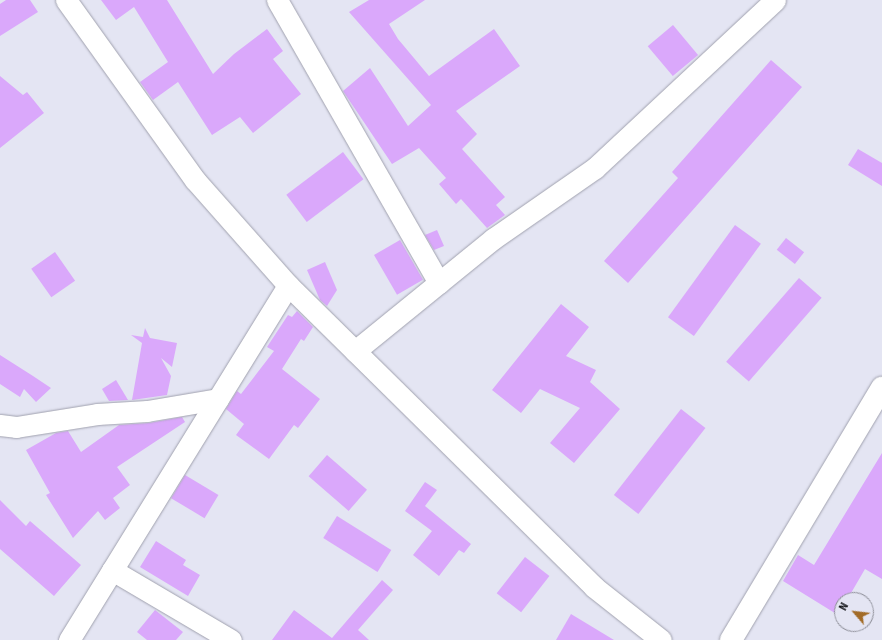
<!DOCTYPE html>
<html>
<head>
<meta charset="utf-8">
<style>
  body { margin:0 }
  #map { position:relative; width:882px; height:640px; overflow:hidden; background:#e4e5f3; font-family:"Source Sans 3",sans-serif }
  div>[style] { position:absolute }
  .building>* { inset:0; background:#daa8fb; transform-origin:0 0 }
  .roads { filter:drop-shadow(0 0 1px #a0a1ae) drop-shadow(0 0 1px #a0a1ae) }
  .street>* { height:21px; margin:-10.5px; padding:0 10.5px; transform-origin:10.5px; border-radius:10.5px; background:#fff }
  .secondary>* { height:22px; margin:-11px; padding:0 11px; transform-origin:11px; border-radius:11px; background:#fff }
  span { translate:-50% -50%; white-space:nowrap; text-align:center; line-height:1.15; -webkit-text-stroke:3.5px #e4e5f3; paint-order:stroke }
  .north { position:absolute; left:834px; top:592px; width:40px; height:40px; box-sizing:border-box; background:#e4e5f3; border:1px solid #8e8f99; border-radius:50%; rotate:298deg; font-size:11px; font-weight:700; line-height:16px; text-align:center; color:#0e0f13 }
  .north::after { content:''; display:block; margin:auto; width:14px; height:18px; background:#a26b27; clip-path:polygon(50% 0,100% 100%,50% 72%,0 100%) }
</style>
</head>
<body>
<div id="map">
  <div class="building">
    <div style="clip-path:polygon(6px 0,30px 0,38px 12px,0 36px,0 4px)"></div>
    <div style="clip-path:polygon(101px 0,167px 0,213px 74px,234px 54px,267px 29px,283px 51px,273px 59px,301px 94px,253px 133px,240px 117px,212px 135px,178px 82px,153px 100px,140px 82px,168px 62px,134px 7px,116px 20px)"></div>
    <div style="clip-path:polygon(369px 0,425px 0,389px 24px,398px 39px,429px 76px,494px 29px,520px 66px,456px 111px,477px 134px,462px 149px,505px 197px,496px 205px,505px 215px,487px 228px,461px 199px,456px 204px,439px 184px,446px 178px,419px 148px,392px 164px,343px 91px,370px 68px,408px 126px,431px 105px,349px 12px)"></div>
    <div style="left:673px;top:25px;width:39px;height:33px;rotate:50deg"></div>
    <div style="clip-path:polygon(771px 60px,802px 87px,628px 283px,604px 261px,678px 178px,672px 172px)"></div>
    <div style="clip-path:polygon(0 76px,23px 95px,27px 92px,44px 113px,0 148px)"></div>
    <div style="clip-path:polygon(858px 149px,882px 163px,882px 186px,848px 165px)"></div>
    <div style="left:343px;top:152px;width:34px;height:71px;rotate:53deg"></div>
    <div style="left:735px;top:225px;width:32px;height:114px;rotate:36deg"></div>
    <div style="clip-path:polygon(437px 230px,444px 246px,434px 250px,425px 235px)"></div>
    <div style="left:786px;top:238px;width:23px;height:15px;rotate:38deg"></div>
    <div style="left:400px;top:240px;width:46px;height:30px;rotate:60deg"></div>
    <div style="left:55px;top:252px;width:35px;height:29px;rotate:55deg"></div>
    <div style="clip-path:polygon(325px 262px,337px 290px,327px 306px,320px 300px,307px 270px)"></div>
    <div style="left:799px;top:278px;width:30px;height:111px;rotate:41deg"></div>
    <div style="clip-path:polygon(561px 304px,589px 327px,566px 356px,596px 370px,590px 382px,620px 409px,574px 463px,550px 443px,580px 408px,540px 389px,521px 413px,492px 390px)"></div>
    <div style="clip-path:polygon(297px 311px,313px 327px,304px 341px,301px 339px,282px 369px,320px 399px,298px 428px,294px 425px,269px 459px,236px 435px,244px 424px,226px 409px,237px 391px,241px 394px,274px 351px,267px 347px,288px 315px,292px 317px)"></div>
    <div style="clip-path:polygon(145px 328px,150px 338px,177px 343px,172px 367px,161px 358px,171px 376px,167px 395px,132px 400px,142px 343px,131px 335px,143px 337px)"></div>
    <div style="clip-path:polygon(0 355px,33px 376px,51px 388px,36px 402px,24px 389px,20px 397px,0 384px)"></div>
    <div style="clip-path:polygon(116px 380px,128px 400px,109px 401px,102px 389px)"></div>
    <div style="left:681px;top:409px;width:31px;height:109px;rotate:38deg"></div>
    <div style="clip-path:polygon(182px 417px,185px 422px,117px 467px,130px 485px,113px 498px,120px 508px,105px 520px,98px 511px,73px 538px,46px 495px,50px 493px,26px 450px,56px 433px,68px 431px,81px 452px,119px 425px,149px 423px)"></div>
    <div style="clip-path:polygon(882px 453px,882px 579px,865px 569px,847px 600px,842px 600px,842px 609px,838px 615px,783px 581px,798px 555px,814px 565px)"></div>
    <div style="left:327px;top:455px;width:53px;height:28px;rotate:41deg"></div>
    <div style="left:185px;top:475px;width:39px;height:27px;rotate:31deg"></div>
    <div style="clip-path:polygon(425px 482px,437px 490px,425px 506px,471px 544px,464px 553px,459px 550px,439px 576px,413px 555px,432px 531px,405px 511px)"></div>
    <div style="clip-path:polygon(0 500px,26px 526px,30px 521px,81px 565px,54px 596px,0 549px)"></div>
    <div style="left:337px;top:516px;width:64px;height:26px;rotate:32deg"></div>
    <div style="clip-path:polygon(156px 541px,186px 560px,183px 565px,200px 575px,188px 596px,140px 567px)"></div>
    <div style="left:525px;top:557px;width:31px;height:46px;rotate:38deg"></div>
    <div style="clip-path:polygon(382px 580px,393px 590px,358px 630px,369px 640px,272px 640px,294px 610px,332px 638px)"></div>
    <div style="clip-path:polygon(155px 610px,183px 632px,176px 640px,147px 640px,137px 632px)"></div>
    <div style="clip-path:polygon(571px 614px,614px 640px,556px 640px)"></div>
  </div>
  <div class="roads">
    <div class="street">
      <div style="left:66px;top:0;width:221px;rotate:54.4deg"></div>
      <div style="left:195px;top:180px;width:140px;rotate:48.5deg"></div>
      <div style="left:288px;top:285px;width:430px;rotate:44.6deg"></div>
      <div style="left:594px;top:587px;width:85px;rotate:38.3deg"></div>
      <div style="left:277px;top:0;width:326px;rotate:60.2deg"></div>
      <div style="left:355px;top:351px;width:178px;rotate:-39.1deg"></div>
      <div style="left:493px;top:239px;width:124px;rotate:-34.8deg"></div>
      <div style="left:595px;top:168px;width:246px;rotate:-43deg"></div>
      <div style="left:0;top:425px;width:16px;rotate:7deg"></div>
      <div style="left:16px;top:427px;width:82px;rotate:-9.1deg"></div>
      <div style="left:97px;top:414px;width:50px;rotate:-3.4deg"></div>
      <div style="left:147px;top:411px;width:72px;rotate:-9.6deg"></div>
      <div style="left:112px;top:570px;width:138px;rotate:30.5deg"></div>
      <div style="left:69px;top:640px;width:417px;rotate:-58.3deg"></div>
    </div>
    <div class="secondary">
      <div style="left:731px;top:640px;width:294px;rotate:-59.1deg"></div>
    </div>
  </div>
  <div class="north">N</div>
</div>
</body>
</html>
